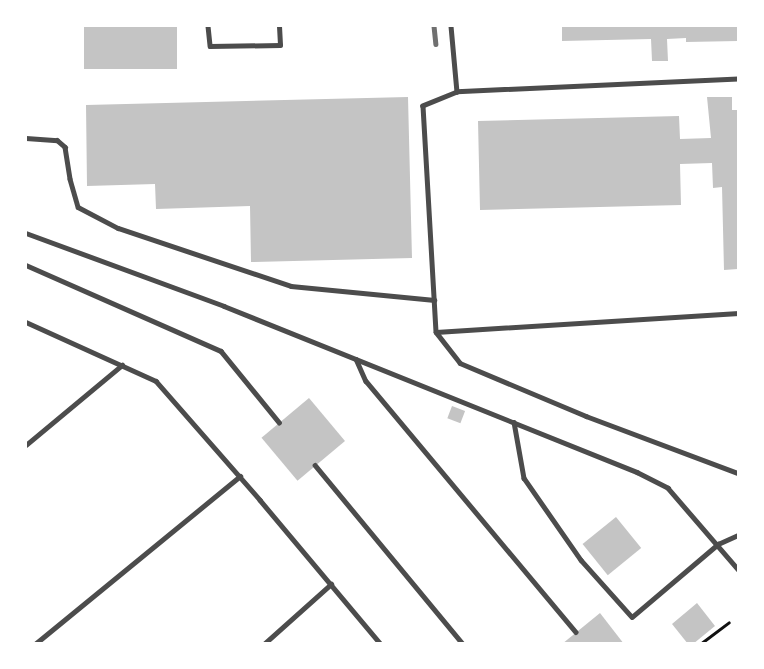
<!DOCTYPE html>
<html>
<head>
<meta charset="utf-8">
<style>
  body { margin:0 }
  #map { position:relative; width:764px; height:669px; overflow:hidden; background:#fff; font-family:"Work Sans",sans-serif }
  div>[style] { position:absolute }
  .building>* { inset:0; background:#c4c4c4; transform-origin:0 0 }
  .path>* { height:3px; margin:-1.5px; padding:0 1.5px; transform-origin:1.5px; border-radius:1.5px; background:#111 }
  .service>* { height:4.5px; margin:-2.25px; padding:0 2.25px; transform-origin:2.25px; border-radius:2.25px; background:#4c4c4c }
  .rail>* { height:4.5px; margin:-2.25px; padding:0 2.25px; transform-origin:2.25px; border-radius:2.25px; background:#707070 }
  span { translate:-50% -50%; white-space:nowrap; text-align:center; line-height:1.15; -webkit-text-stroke:4.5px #fff; paint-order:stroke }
  .frame { position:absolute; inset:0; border:27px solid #fff; pointer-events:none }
</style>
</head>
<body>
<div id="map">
  <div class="building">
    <div style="left:84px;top:26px;width:93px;height:43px"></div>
    <div style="clip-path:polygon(562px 26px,738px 26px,738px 41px,686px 42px,686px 38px,667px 39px,668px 61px,652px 61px,651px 39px,562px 41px)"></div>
    <div style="clip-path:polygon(408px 97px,412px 258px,251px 262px,250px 206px,156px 209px,155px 184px,87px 186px,86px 105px)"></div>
    <div style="clip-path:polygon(707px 97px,732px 97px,732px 110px,738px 110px,738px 269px,724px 270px,722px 187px,713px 188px,712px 163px,680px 164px,681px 205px,480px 210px,478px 121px,679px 116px,680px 139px,711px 138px)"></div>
    <div style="left:309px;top:398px;width:56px;height:62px;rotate:50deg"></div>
    <div style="left:452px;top:406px;width:14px;height:13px;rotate:21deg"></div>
    <div style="left:616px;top:517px;width:40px;height:43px;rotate:51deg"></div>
    <div style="clip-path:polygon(697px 603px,715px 626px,693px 644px,688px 644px,672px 624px)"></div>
    <div style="clip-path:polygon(600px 613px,624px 644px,562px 644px)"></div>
  </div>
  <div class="path">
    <div style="left:700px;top:644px;width:36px;rotate:-37deg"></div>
  </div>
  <div class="service">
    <div style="left:208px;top:26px;width:20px;rotate:84deg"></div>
    <div style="left:210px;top:46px;width:70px;rotate:-0.8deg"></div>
    <div style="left:280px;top:45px;width:19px;rotate:-93deg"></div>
    <div style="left:451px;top:26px;width:66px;rotate:84.8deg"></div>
    <div style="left:738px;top:79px;width:281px;rotate:177.4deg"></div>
    <div style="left:457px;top:92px;width:37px;rotate:158deg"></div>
    <div style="left:423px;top:106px;width:226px;rotate:86.7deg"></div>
    <div style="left:436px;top:332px;width:303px;rotate:-3.6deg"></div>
    <div style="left:26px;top:138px;width:31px;rotate:4deg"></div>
    <div style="left:57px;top:140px;width:11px;rotate:41deg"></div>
    <div style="left:65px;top:147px;width:32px;rotate:81deg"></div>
    <div style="left:70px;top:179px;width:29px;rotate:74deg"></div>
    <div style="left:78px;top:207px;width:45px;rotate:27.7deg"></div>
    <div style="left:118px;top:228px;width:182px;rotate:18.5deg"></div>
    <div style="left:291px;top:286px;width:144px;rotate:5.6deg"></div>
    <div style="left:26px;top:233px;width:211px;rotate:20.2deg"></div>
    <div style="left:224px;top:306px;width:445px;rotate:21.9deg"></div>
    <div style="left:637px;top:472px;width:35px;rotate:27deg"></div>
    <div style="left:668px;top:488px;width:107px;rotate:49.2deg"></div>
    <div style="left:26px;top:265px;width:213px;rotate:23.8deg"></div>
    <div style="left:221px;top:351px;width:92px;rotate:50.8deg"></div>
    <div style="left:26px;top:322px;width:143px;rotate:24.4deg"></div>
    <div style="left:156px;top:381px;width:158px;rotate:48.8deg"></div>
    <div style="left:260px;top:500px;width:188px;rotate:50deg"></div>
    <div style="left:436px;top:332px;width:39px;rotate:52deg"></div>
    <div style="left:460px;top:363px;width:137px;rotate:22.8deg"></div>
    <div style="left:586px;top:416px;width:162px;rotate:20.6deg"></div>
    <div style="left:356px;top:359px;width:24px;rotate:66deg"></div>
    <div style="left:366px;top:381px;width:327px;rotate:50.1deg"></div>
    <div style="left:514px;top:422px;width:57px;rotate:79.9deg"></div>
    <div style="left:524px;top:478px;width:100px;rotate:55.2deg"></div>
    <div style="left:581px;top:560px;width:76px;rotate:48.2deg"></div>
    <div style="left:632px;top:617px;width:113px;rotate:-40.3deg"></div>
    <div style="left:718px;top:544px;width:22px;rotate:-24deg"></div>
    <div style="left:26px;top:445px;width:125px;rotate:-39.8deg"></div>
    <div style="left:315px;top:465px;width:232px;rotate:50.4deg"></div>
    <div style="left:35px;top:644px;width:265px;rotate:-39.3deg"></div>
    <div style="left:264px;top:644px;width:90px;rotate:-41.8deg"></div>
  </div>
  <div class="rail">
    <div style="left:434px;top:26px;width:18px;rotate:84deg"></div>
  </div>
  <div class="frame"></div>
</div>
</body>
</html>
